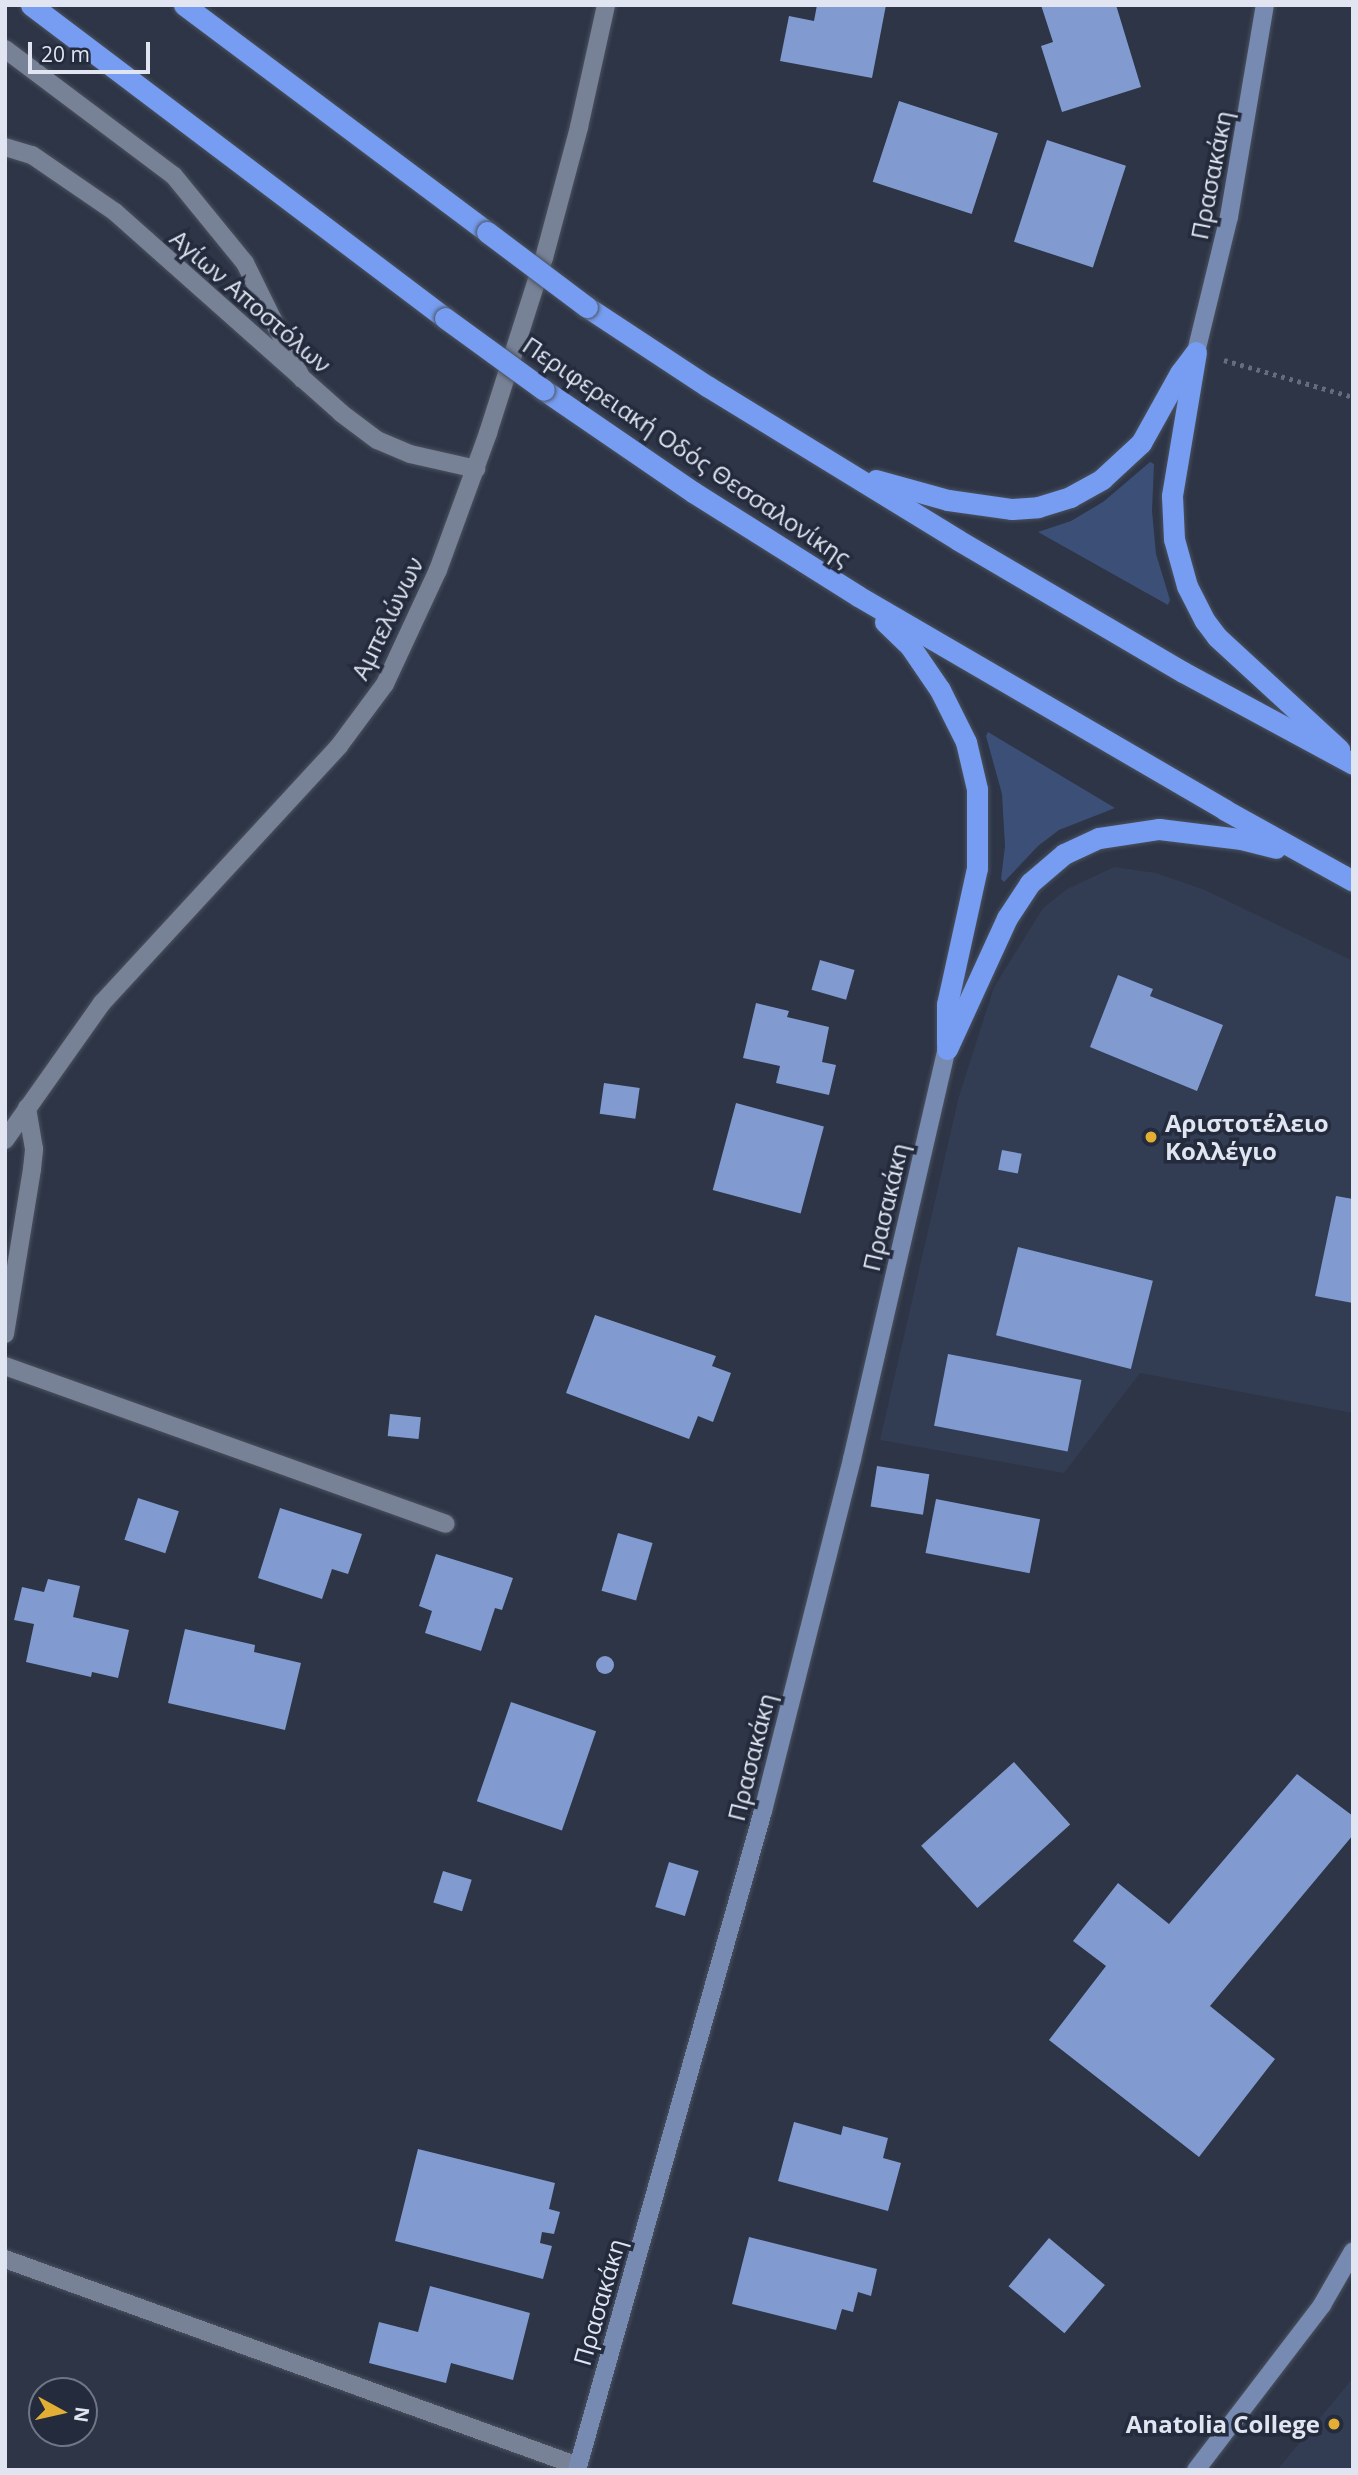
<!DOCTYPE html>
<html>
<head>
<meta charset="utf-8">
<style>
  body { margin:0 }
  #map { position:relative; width:1358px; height:2475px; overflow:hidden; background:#2d3546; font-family:"Open Sans",sans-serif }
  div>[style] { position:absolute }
  .built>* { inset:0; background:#323d54 }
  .green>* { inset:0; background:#3c4f77 }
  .building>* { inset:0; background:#819bd0; transform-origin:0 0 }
  .round { border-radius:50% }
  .path>* { height:4.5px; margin-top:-2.25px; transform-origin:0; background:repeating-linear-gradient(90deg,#656c7b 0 3.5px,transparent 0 8.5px) }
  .roads { filter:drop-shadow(0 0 2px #4a515f) drop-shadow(0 0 2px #4a515f) }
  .lane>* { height:18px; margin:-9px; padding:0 9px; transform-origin:9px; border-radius:9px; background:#788296 }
  .street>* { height:18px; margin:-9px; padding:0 9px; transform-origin:9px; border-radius:9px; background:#788296 }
  .secondary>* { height:18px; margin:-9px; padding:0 9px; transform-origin:9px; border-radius:9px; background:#778ab1 }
  .highway>* { height:21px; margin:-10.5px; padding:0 10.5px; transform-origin:10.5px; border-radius:10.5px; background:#769df1 }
  .bridges { filter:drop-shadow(0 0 2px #4a515f) drop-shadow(0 0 2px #4a515f) }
  .highway-bridge>* { height:21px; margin:-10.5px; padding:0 10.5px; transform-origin:10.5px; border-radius:10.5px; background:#769df1 }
  .dots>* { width:19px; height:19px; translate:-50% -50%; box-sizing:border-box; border:4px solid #232b3c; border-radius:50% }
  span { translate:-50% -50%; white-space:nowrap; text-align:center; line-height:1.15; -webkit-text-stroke:7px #232b3c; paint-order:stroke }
  .street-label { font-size:24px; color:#e0e5f1 }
  .poi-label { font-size:24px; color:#e0e5f1; font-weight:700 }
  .left { translate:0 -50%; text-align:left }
  .right { translate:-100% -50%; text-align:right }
  .frame { position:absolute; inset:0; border:7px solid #e0e5f1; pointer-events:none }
  .north { position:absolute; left:28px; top:2377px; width:70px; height:70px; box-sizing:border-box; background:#232b3c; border:2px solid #6f7584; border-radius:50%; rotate:98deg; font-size:19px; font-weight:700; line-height:28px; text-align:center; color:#e0e5f1 }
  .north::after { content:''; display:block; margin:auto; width:24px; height:32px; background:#e2ae34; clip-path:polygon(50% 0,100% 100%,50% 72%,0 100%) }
  .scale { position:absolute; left:28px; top:42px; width:122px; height:32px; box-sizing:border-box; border:4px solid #e0e5f1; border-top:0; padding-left:9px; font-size:21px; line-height:24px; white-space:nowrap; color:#e0e5f1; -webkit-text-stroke:5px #232b3c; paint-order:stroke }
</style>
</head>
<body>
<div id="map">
  <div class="built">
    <div style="clip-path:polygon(1114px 867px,1156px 873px,1205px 890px,1353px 961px,1353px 1413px,1140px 1373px,1064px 1473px,880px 1440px,959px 1096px,994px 987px,1043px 908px,1067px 889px)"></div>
    <div style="clip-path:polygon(1353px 2378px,1353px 2470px,1277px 2470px)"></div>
  </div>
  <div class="green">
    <div style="clip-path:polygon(1150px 462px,1154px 464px,1152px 511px,1156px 554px,1170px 600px,1168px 605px,1038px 532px,1071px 521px,1103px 502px)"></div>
    <div style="clip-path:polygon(988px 732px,1115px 808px,1059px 830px,1038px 846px,1004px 882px,1001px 879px,1005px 846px,1002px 794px,986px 736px)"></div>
  </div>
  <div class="building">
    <div style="clip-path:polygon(817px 5px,886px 5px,872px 78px,780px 61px,789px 16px,814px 21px)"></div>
    <div style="clip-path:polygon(1041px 5px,1116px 5px,1141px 87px,1062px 112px,1041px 46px,1053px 42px)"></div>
    <div style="left:899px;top:101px;width:104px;height:85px;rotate:18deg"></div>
    <div style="left:1047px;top:140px;width:83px;height:107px;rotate:18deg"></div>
    <div style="left:820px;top:960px;width:36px;height:31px;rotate:16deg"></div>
    <div style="clip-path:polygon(1118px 975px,1153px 989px,1150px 996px,1223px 1025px,1197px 1091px,1090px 1047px)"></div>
    <div style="clip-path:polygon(756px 1003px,789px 1011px,787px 1017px,829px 1027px,822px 1062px,836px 1065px,829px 1095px,776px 1083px,780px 1066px,743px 1058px)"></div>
    <div style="left:604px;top:1083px;width:36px;height:31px;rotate:8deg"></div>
    <div style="left:736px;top:1103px;width:91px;height:90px;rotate:15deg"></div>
    <div style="left:1002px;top:1150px;width:20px;height:20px;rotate:11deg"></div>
    <div style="clip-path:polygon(1336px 1196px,1353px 1199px,1353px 1303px,1315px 1296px)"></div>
    <div style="left:1018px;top:1247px;width:139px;height:91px;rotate:14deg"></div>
    <div style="clip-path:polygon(595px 1315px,716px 1356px,712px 1366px,731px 1373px,713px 1422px,698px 1416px,689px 1439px,566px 1393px)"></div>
    <div style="left:948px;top:1354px;width:136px;height:73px;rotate:11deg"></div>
    <div style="left:390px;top:1414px;width:31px;height:22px;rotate:6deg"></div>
    <div style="left:877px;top:1466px;width:53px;height:41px;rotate:9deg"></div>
    <div style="left:138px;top:1498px;width:43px;height:44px;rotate:18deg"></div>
    <div style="left:936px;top:1499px;width:106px;height:55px;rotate:11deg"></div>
    <div style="clip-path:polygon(280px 1508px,362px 1534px,348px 1574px,332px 1569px,322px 1599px,258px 1578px)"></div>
    <div style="left:618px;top:1533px;width:36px;height:60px;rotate:16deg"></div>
    <div style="clip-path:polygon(436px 1554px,513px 1578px,502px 1610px,495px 1608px,481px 1651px,425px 1633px,432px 1611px,419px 1606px)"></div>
    <div style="clip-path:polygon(48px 1579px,80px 1586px,73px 1617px,129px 1630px,118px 1678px,92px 1672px,91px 1677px,26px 1662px,34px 1624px,14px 1620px,22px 1587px,44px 1592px)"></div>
    <div style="clip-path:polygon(185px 1629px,255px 1645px,254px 1652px,301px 1663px,285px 1730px,168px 1703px)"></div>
    <div class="round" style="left:596px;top:1656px;width:18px;height:18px"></div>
    <div style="left:511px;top:1702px;width:90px;height:105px;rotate:19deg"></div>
    <div style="left:1014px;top:1762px;width:84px;height:125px;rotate:48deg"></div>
    <div style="clip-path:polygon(1297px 1774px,1353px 1816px,1353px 1835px,1210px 2006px,1275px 2059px,1199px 2157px,1049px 2040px,1106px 1966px,1073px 1941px,1118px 1883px,1169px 1924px)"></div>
    <div style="left:669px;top:1862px;width:31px;height:47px;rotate:17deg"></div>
    <div style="left:443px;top:1871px;width:30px;height:33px;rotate:17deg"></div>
    <div style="clip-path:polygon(794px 2122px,841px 2135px,843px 2126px,888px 2138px,883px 2158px,901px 2163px,888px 2211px,778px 2181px)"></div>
    <div style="clip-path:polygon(418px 2149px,555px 2183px,549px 2209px,560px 2212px,554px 2234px,542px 2232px,540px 2243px,552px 2246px,543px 2279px,395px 2241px)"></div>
    <div style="clip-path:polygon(749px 2237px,877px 2269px,871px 2296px,858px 2292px,853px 2312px,842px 2309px,836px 2330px,732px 2304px)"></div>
    <div style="left:1049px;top:2238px;width:73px;height:63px;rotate:40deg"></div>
    <div style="clip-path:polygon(430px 2286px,530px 2313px,513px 2380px,451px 2363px,446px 2383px,369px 2363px,379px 2322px,418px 2332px)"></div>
  </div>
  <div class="path">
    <div style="left:1224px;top:360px;width:134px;rotate:16deg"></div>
  </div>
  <div class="roads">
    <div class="lane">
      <div style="left:5px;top:49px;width:211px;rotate:36.9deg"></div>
      <div style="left:174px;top:176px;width:112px;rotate:50.8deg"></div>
      <div style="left:245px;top:263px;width:129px;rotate:63.8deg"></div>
    </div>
    <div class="street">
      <div style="left:5px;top:147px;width:28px;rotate:17deg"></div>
      <div style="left:32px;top:155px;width:101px;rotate:34.5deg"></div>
      <div style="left:115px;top:212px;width:302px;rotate:41.6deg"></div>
      <div style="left:341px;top:413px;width:45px;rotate:36.9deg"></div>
      <div style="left:377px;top:440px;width:36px;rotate:23deg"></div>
      <div style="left:410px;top:454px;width:68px;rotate:12.8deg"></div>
      <div style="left:5px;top:1140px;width:168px;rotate:-54.7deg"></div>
      <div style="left:102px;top:1003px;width:350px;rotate:-47.3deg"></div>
      <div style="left:339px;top:746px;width:77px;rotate:-53.4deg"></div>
      <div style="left:385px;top:684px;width:126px;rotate:-65.1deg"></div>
      <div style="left:438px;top:570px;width:146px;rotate:-69.9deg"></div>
      <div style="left:488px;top:433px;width:184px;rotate:-72.3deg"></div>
      <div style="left:544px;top:258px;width:136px;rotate:-75deg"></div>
      <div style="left:579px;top:127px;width:125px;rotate:-77.5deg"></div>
      <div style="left:5px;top:1334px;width:167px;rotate:-80.7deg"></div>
      <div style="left:32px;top:1169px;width:20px;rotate:-84deg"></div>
      <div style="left:34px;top:1149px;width:42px;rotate:-99.7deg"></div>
      <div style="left:5px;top:1366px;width:468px;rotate:19.7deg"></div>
      <div style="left:5px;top:2259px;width:609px;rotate:19.86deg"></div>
    </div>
    <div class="secondary">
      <div style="left:1196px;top:352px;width:139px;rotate:-76.3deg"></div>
      <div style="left:1229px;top:217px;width:215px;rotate:-80.4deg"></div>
      <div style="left:577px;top:2470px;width:685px;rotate:-74.24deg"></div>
      <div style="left:763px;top:1811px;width:363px;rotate:-75.8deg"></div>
      <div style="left:852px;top:1459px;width:421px;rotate:-77deg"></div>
      <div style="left:1196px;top:2470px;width:208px;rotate:-52.6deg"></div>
      <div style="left:1322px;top:2305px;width:62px;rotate:-60.1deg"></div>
    </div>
    <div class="highway">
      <div style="left:31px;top:5px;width:519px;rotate:37.09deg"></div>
      <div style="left:184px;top:5px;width:379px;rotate:36.8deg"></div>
      <div style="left:587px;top:307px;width:144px;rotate:33.4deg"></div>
      <div style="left:707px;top:386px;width:294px;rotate:31.5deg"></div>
      <div style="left:958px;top:540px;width:261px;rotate:30.4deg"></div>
      <div style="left:1183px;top:672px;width:193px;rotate:28.4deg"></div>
      <div style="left:1196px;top:352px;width:146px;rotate:99.5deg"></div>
      <div style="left:1172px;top:496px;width:43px;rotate:87.3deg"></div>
      <div style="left:1174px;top:539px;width:49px;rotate:74.5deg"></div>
      <div style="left:1187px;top:586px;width:39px;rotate:63deg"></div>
      <div style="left:1205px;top:621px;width:20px;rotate:53deg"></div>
      <div style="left:1217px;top:637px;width:166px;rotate:42.6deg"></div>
      <div style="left:544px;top:390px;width:181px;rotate:34.4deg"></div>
      <div style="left:693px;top:492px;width:195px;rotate:32.2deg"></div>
      <div style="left:858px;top:596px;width:425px;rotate:30.2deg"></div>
      <div style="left:1225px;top:810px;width:146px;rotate:29deg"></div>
      <div style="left:876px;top:480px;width:75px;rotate:15.5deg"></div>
      <div style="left:948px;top:500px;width:65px;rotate:8deg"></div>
      <div style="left:1012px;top:509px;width:26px;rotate:-4deg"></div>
      <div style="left:1038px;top:507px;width:34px;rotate:-17deg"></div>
      <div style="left:1070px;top:497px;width:37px;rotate:-29deg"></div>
      <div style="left:1102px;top:479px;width:53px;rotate:-42.7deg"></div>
      <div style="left:1141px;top:443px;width:80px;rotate:-60.9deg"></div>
      <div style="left:1180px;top:373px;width:25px;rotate:-53deg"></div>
      <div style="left:885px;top:622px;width:35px;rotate:44deg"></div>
      <div style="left:910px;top:646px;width:53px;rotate:55.7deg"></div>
      <div style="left:940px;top:690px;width:58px;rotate:63.4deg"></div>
      <div style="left:966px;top:742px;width:48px;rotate:76.8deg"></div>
      <div style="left:977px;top:789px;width:79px;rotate:90deg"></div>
      <div style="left:977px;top:868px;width:139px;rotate:102.4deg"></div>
      <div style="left:947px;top:1004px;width:41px;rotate:90deg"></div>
      <div style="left:947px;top:1049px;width:144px;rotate:-65.4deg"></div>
      <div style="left:1007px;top:918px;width:42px;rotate:-56.7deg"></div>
      <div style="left:1030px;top:883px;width:45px;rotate:-40.5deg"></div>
      <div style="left:1064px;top:854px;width:38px;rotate:-25deg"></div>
      <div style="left:1099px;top:838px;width:61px;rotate:-8.5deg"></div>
      <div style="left:1159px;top:829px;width:83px;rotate:7deg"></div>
      <div style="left:1241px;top:839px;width:36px;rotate:14deg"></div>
    </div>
  </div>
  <div class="bridges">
    <div class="highway-bridge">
      <div style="left:487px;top:232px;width:125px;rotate:36.9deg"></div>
      <div style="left:445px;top:318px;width:122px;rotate:36deg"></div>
    </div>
  </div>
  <div class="dots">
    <div style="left:1151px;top:1137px;background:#e2ae34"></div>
    <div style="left:1334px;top:2424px;background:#e2ae34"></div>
  </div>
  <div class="street-label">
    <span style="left:1211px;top:175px;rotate:-79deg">Πρασακάκη</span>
    <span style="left:251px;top:301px;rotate:41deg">Αγίων Αποστόλων</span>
    <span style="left:687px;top:451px;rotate:34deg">Περιφερειακή Οδός Θεσσαλονίκης</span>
    <span style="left:387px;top:618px;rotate:-64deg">Αμπελώνων</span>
    <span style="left:885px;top:1207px;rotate:-77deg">Πρασακάκη</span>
    <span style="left:751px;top:1757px;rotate:-76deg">Πρασακάκη</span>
    <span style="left:599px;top:2302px;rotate:-74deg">Πρασακάκη</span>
  </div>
  <div class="poi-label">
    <span class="left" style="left:1165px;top:1137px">Αριστοτέλειο<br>Κολλέγιο</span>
    <span class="right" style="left:1320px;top:2424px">Anatolia College</span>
  </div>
  <div class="frame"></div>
  <div class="north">N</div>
  <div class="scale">20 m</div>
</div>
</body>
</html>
